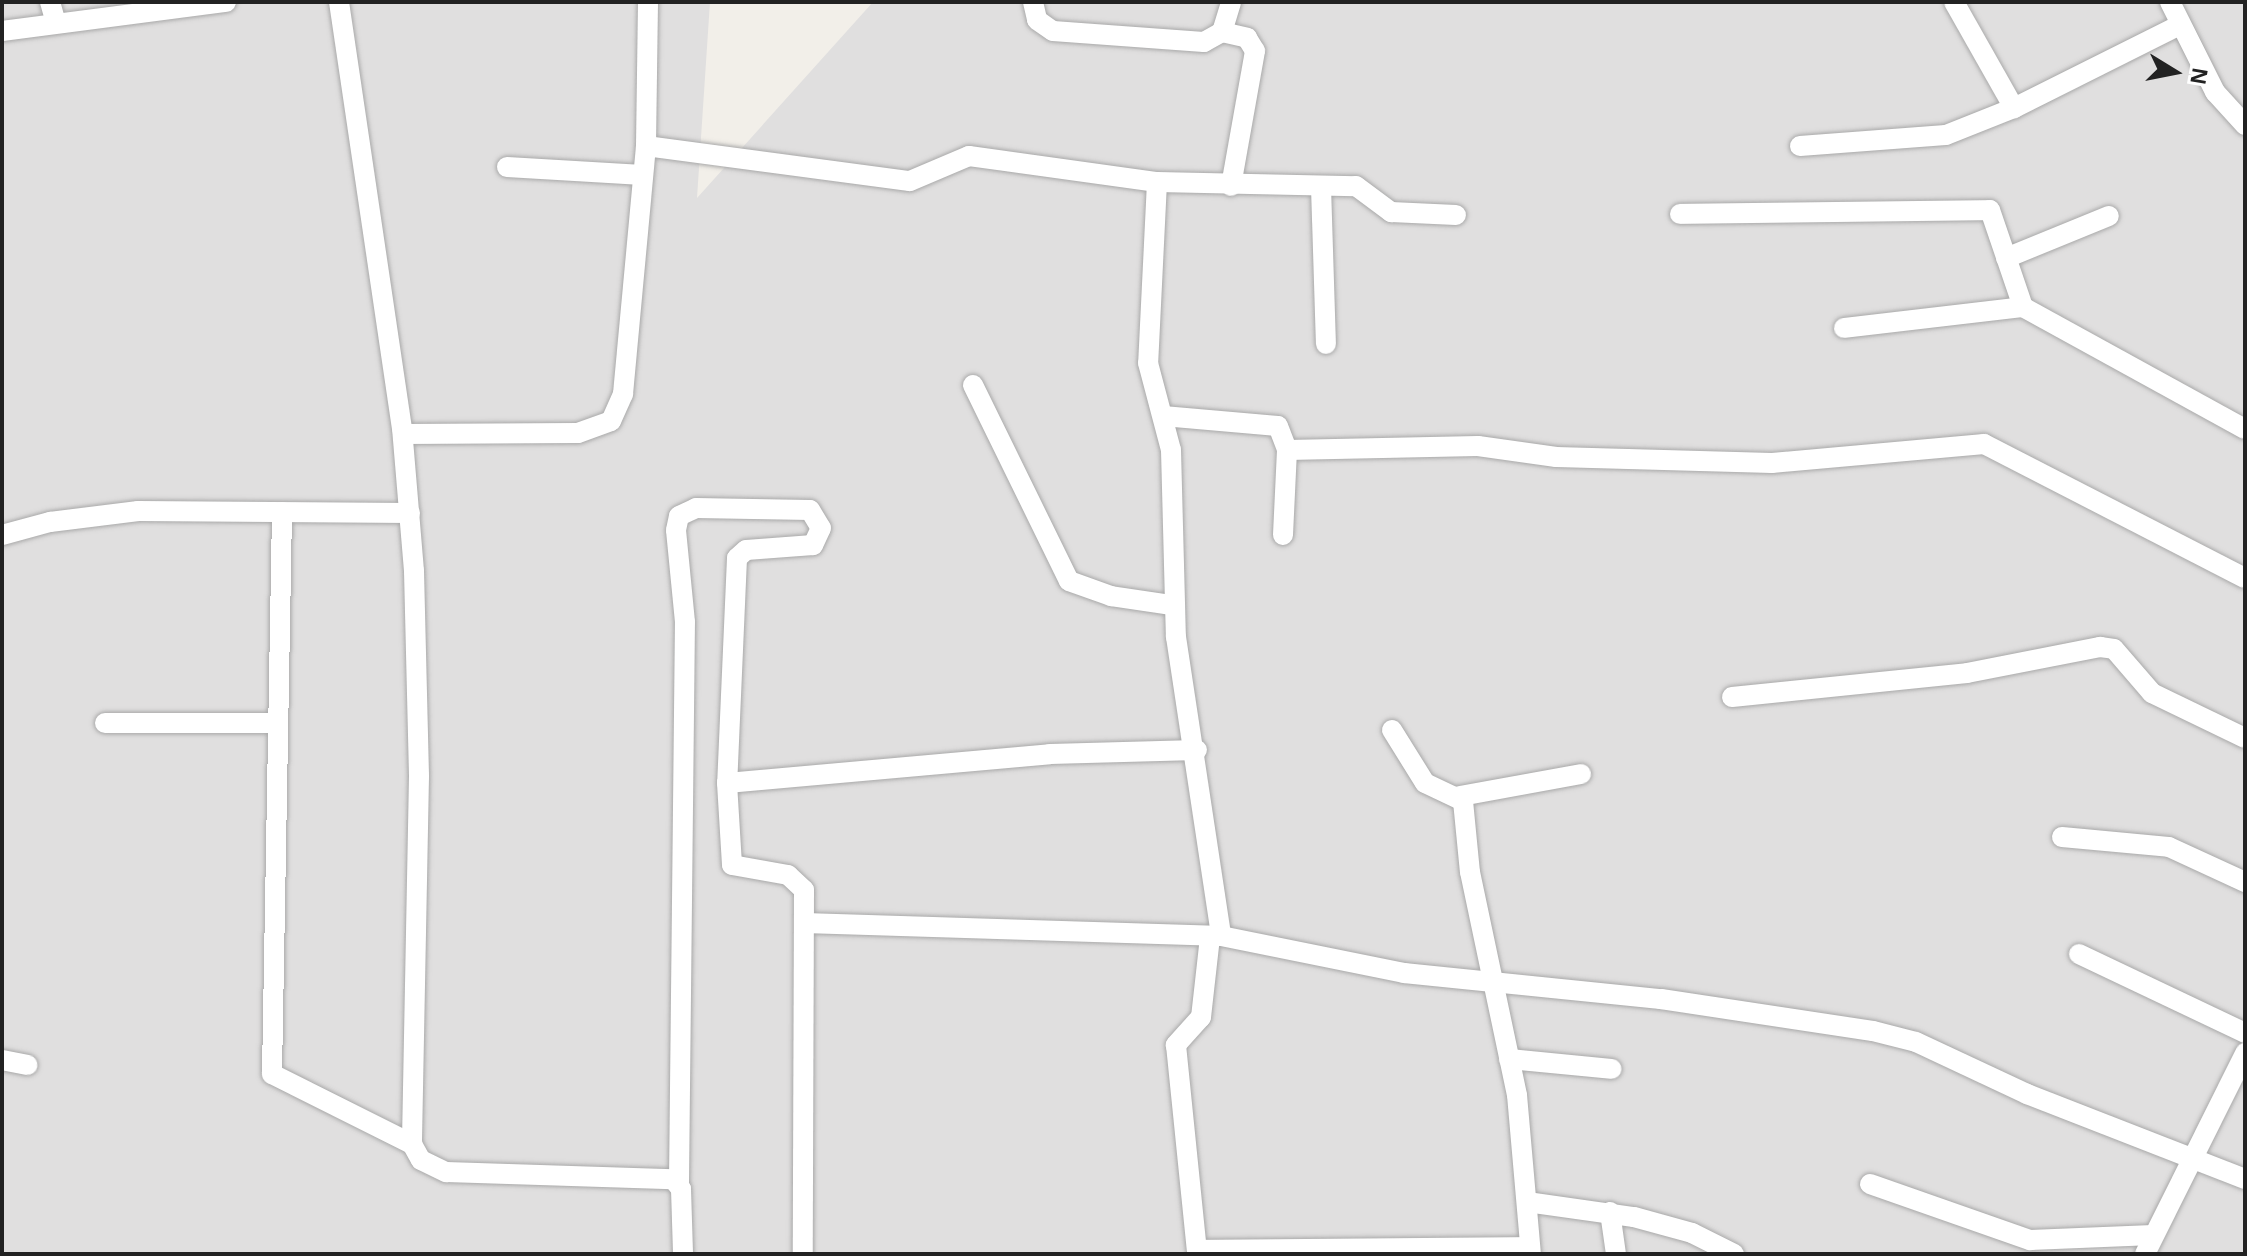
<!DOCTYPE html>
<html>
<head>
<meta charset="utf-8">
<style>
  body { margin:0 }
  #map { position:relative; width:2247px; height:1256px; overflow:hidden; background:#f2efe9; font-family:Arial,sans-serif }
  div>[style] { position:absolute }
  .residential>* { inset:0; background:#e0dfdf }
  .roads { filter:drop-shadow(0 0 2px #a9a9a9) drop-shadow(0 0 2px #a9a9a9) }
  .minor>* { height:20px; margin:-10px; padding:0 10px; transform-origin:10px; border-radius:10px; background:#fff }
  span { translate:-50% -50%; white-space:nowrap; text-align:center; line-height:1.15; -webkit-text-stroke:7px #fff; paint-order:stroke }
  .frame { position:absolute; inset:0; border:4px solid #222; pointer-events:none }
  .north { position:absolute; left:2135px; top:32px; width:80px; height:80px; -webkit-text-stroke:6px #fff; paint-order:stroke; rotate:100deg; font-size:22px; font-weight:700; line-height:32px; text-align:center; color:#222 }
  .north::after { content:''; display:block; margin:auto; width:28px; height:36px; background:#222; clip-path:polygon(50% 0,100% 100%,50% 72%,0 100%) }
</style>
</head>
<body>
<div id="map">
  <div class="residential">
    <div style="clip-path:polygon(2px 2px,710px 2px,697px 198px,873px 2px,2245px 2px,2245px 1254px,2px 1254px)"></div>
  </div>
  <div class="roads">
    <div class="minor">
      <div style="left:50px;top:2px;width:22px;rotate:74deg"></div>
      <div style="left:339px;top:2px;width:431px;rotate:81.6deg"></div>
      <div style="left:402px;top:428px;width:144px;rotate:85.2deg"></div>
      <div style="left:414px;top:571px;width:205px;rotate:88.6deg"></div>
      <div style="left:419px;top:776px;width:368px;rotate:91.1deg"></div>
      <div style="left:412px;top:1144px;width:18px;rotate:61deg"></div>
      <div style="left:421px;top:1160px;width:28px;rotate:26deg"></div>
      <div style="left:446px;top:1172px;width:227px;rotate:1.8deg"></div>
      <div style="left:673px;top:1179px;width:13px;rotate:51deg"></div>
      <div style="left:681px;top:1189px;width:65px;rotate:88.2deg"></div>
      <div style="left:648px;top:2px;width:144px;rotate:90.8deg"></div>
      <div style="left:646px;top:146px;width:266px;rotate:7.6deg"></div>
      <div style="left:910px;top:181px;width:64px;rotate:-23deg"></div>
      <div style="left:969px;top:156px;width:190px;rotate:7.9deg"></div>
      <div style="left:1157px;top:182px;width:181px;rotate:92.8deg"></div>
      <div style="left:1148px;top:363px;width:90px;rotate:75.2deg"></div>
      <div style="left:1171px;top:450px;width:187px;rotate:88.5deg"></div>
      <div style="left:1176px;top:637px;width:302px;rotate:81.4deg"></div>
      <div style="left:1221px;top:936px;width:187px;rotate:11.4deg"></div>
      <div style="left:1404px;top:973px;width:258px;rotate:5.8deg"></div>
      <div style="left:1661px;top:999px;width:214px;rotate:8.6deg"></div>
      <div style="left:1873px;top:1031px;width:44px;rotate:14.3deg"></div>
      <div style="left:1916px;top:1042px;width:123px;rotate:25.1deg"></div>
      <div style="left:2027px;top:1094px;width:234px;rotate:21.3deg"></div>
      <div style="left:1033px;top:2px;width:18px;rotate:77deg"></div>
      <div style="left:1037px;top:20px;width:19px;rotate:35deg"></div>
      <div style="left:1053px;top:31px;width:151px;rotate:4.2deg"></div>
      <div style="left:1204px;top:42px;width:21px;rotate:-29deg"></div>
      <div style="left:1222px;top:32px;width:31px;rotate:-73deg"></div>
      <div style="left:1954px;top:2px;width:122px;rotate:60.5deg"></div>
      <div style="left:2170px;top:2px;width:101px;rotate:63.4deg"></div>
      <div style="left:2215px;top:92px;width:45px;rotate:47.7deg"></div>
      <div style="left:2px;top:31px;width:226px;rotate:-7.4deg"></div>
      <div style="left:1222px;top:32px;width:26px;rotate:13deg"></div>
      <div style="left:1247px;top:38px;width:15px;rotate:58deg"></div>
      <div style="left:1255px;top:51px;width:137px;rotate:100.1deg"></div>
      <div style="left:1800px;top:146px;width:146px;rotate:-4.3deg"></div>
      <div style="left:1946px;top:135px;width:73px;rotate:-21.7deg"></div>
      <div style="left:2014px;top:108px;width:183px;rotate:-26.6deg"></div>
      <div style="left:507px;top:167px;width:136px;rotate:3.4deg"></div>
      <div style="left:1157px;top:182px;width:199px;rotate:1.2deg"></div>
      <div style="left:1356px;top:186px;width:44px;rotate:36.6deg"></div>
      <div style="left:1391px;top:212px;width:65px;rotate:2.6deg"></div>
      <div style="left:1321px;top:187px;width:157px;rotate:88.2deg"></div>
      <div style="left:1680px;top:214px;width:310px;rotate:-0.7deg"></div>
      <div style="left:1990px;top:210px;width:102px;rotate:71.2deg"></div>
      <div style="left:2023px;top:307px;width:253px;rotate:28.8deg"></div>
      <div style="left:2006px;top:258px;width:111px;rotate:-22.2deg"></div>
      <div style="left:1844px;top:328px;width:180px;rotate:-6.7deg"></div>
      <div style="left:973px;top:385px;width:218px;rotate:63.9deg"></div>
      <div style="left:1069px;top:581px;width:45px;rotate:19.7deg"></div>
      <div style="left:1111px;top:596px;width:62px;rotate:8.4deg"></div>
      <div style="left:1163px;top:416px;width:115px;rotate:5deg"></div>
      <div style="left:1278px;top:426px;width:26px;rotate:69deg"></div>
      <div style="left:1287px;top:450px;width:85px;rotate:92.7deg"></div>
      <div style="left:403px;top:434px;width:175px;rotate:-0.3deg"></div>
      <div style="left:578px;top:433px;width:35px;rotate:-20deg"></div>
      <div style="left:611px;top:421px;width:30px;rotate:-66deg"></div>
      <div style="left:623px;top:394px;width:249px;rotate:-84.7deg"></div>
      <div style="left:1287px;top:450px;width:191px;rotate:-1.2deg"></div>
      <div style="left:1478px;top:446px;width:79px;rotate:8deg"></div>
      <div style="left:1556px;top:457px;width:216px;rotate:1.6deg"></div>
      <div style="left:1772px;top:463px;width:213px;rotate:-5.1deg"></div>
      <div style="left:1984px;top:444px;width:293px;rotate:27.2deg"></div>
      <div style="left:282px;top:512px;width:562px;rotate:91.02deg"></div>
      <div style="left:272px;top:1074px;width:157px;rotate:26.6deg"></div>
      <div style="left:2px;top:535px;width:50px;rotate:-15.2deg"></div>
      <div style="left:50px;top:522px;width:89px;rotate:-7.1deg"></div>
      <div style="left:138px;top:511px;width:272px;rotate:0.4deg"></div>
      <div style="left:1732px;top:697px;width:236px;rotate:-5.8deg"></div>
      <div style="left:1967px;top:673px;width:136px;rotate:-11.1deg"></div>
      <div style="left:2100px;top:647px;width:14px;rotate:8deg"></div>
      <div style="left:2114px;top:649px;width:58px;rotate:49.2deg"></div>
      <div style="left:2152px;top:693px;width:103px;rotate:25.8deg"></div>
      <div style="left:105px;top:723px;width:173px"></div>
      <div style="left:1392px;top:730px;width:62px;rotate:58.1deg"></div>
      <div style="left:1425px;top:783px;width:42px;rotate:25.3deg"></div>
      <div style="left:1463px;top:801px;width:71px;rotate:84.4deg"></div>
      <div style="left:1470px;top:872px;width:228px;rotate:78.1deg"></div>
      <div style="left:1517px;top:1095px;width:160px;rotate:85deg"></div>
      <div style="left:727px;top:783px;width:324px;rotate:-5.1deg"></div>
      <div style="left:1050px;top:754px;width:147px;rotate:-1.6deg"></div>
      <div style="left:1460px;top:796px;width:123px;rotate:-10.3deg"></div>
      <div style="left:2062px;top:837px;width:107px;rotate:5.3deg"></div>
      <div style="left:2169px;top:847px;width:84px;rotate:24.7deg"></div>
      <div style="left:806px;top:923px;width:415px;rotate:1.8deg"></div>
      <div style="left:1210px;top:937px;width:81px;rotate:96.4deg"></div>
      <div style="left:1201px;top:1017px;width:38px;rotate:132deg"></div>
      <div style="left:1176px;top:1045px;width:206px;rotate:84.2deg"></div>
      <div style="left:1197px;top:1250px;width:333px;rotate:-0.5deg"></div>
      <div style="left:2079px;top:954px;width:184px;rotate:25.4deg"></div>
      <div style="left:1509px;top:1059px;width:103px;rotate:5.5deg"></div>
      <div style="left:2px;top:1060px;width:26px;rotate:11deg"></div>
      <div style="left:679px;top:1182px;width:560px;rotate:-89.39deg"></div>
      <div style="left:685px;top:622px;width:92px;rotate:-95.6deg"></div>
      <div style="left:676px;top:530px;width:14px;rotate:-78deg"></div>
      <div style="left:679px;top:516px;width:19px;rotate:-25deg"></div>
      <div style="left:696px;top:508px;width:114px;rotate:1deg"></div>
      <div style="left:810px;top:510px;width:21px;rotate:59deg"></div>
      <div style="left:821px;top:528px;width:19px;rotate:115deg"></div>
      <div style="left:813px;top:545px;width:67px;rotate:175.7deg"></div>
      <div style="left:746px;top:550px;width:12px;rotate:138deg"></div>
      <div style="left:737px;top:558px;width:225px;rotate:92.5deg"></div>
      <div style="left:727px;top:783px;width:82px;rotate:86.5deg"></div>
      <div style="left:732px;top:865px;width:57px;rotate:10.1deg"></div>
      <div style="left:788px;top:875px;width:22px;rotate:43deg"></div>
      <div style="left:804px;top:890px;width:364px;rotate:90.2deg"></div>
      <div style="left:1870px;top:1184px;width:170px;rotate:19.3deg"></div>
      <div style="left:2030px;top:1240px;width:123px;rotate:-2.3deg"></div>
      <div style="left:1527px;top:1202px;width:108px;rotate:8deg"></div>
      <div style="left:1634px;top:1217px;width:60px;rotate:15.4deg"></div>
      <div style="left:1692px;top:1233px;width:47px;rotate:26.6deg"></div>
      <div style="left:1610px;top:1212px;width:42px;rotate:81.9deg"></div>
      <div style="left:2145px;top:1254px;width:225px;rotate:-63.5deg"></div>
    </div>
  </div>
  <div class="frame"></div>
  <div class="north">N</div>
</div>
</body>
</html>
